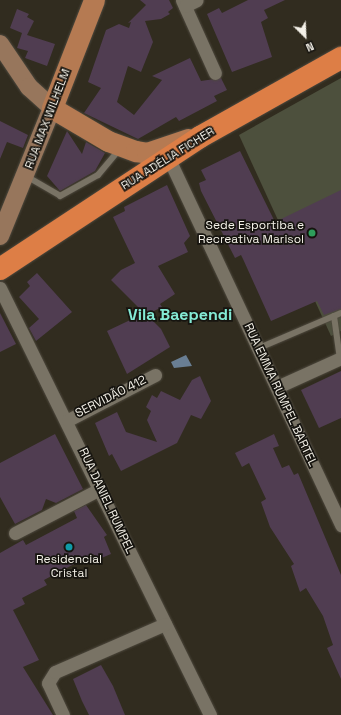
<!DOCTYPE html>
<html>
<head>
<meta charset="utf-8">
<style>
  body { margin:0 }
  #map { position:relative; width:341px; height:715px; overflow:hidden; background:#312c1f; font-family:"Space Grotesk",sans-serif }
  div>[style] { position:absolute }
  .green>* { inset:0; background:#4d503d }
  .water>* { inset:0; background:#697e93 }
  .building>* { inset:0; background:#503d51 }
  .roads { filter:drop-shadow(0 0 1px #4e493e) drop-shadow(0 0 1px #4e493e) }
  .lane>* { height:6px; margin:-3px; padding:0 3px; transform-origin:3px; border-radius:3px; background:#797365 }
  .street>* { height:13px; margin:-6.5px; padding:0 6.5px; transform-origin:6.5px; border-radius:6.5px; background:#797365 }
  .secondary>* { height:18px; margin:-9px; padding:0 9px; transform-origin:9px; border-radius:9px; background:#97765c }
  .primary>* { height:21px; margin:-10.5px; padding:0 10.5px; transform-origin:10.5px; border-radius:10.5px; background:#b57a52 }
  .highway>* { height:22px; margin:-11px; padding:0 11px; transform-origin:11px; border-radius:11px; background:#dd7e46 }
  .dots>* { width:11px; height:11px; translate:-50% -50%; box-sizing:border-box; border:2px solid #16140f; border-radius:50% }
  span { translate:-50% -50%; white-space:nowrap; text-align:center; line-height:1.15; -webkit-text-stroke:3.5px #16140f; paint-order:stroke }
  .street-label { font-size:12px; color:#f4f1e8 }
  .poi-label { font-size:12px; color:#f4f1e8 }
  .right { translate:-100% -50%; text-align:right }
  .district-label { font-size:16px; color:#84ead5; font-weight:700 }
  .north { position:absolute; left:285px; top:16px; width:40px; height:40px; -webkit-text-stroke:3px #16140f; paint-order:stroke; rotate:156deg; font-size:11px; font-weight:700; line-height:16px; text-align:center; color:#f4f1e8 }
  .north::after { content:''; display:block; margin:auto; width:14px; height:18px; background:#f4f1e8; clip-path:polygon(50% 0,100% 100%,50% 72%,0 100%) }
</style>
</head>
<body>
<div id="map">
  <div class="green">
    <div style="clip-path:polygon(341px 78px,341px 331px,331px 336px,239px 135px)"></div>
  </div>
  <div class="water">
    <div style="clip-path:polygon(186px 355px,192px 366px,174px 368px,171px 362px)"></div>
  </div>
  <div class="building">
    <div style="clip-path:polygon(140px 0,169px 0,173px 8px,168px 12px,170px 14px,161px 19px,145px 21px,153px 42px,141px 72px,128px 66px,117px 102px,134px 115px,162px 80px,152px 76px,190px 58px,201px 81px,221px 78px,227px 90px,214px 96px,217px 101px,179px 121px,176px 117px,138px 139px,84px 113px,101px 88px,88px 82px,106px 30px,119px 24px,129px 28px,131px 22px,128px 23px,146px 5px)"></div>
    <div style="clip-path:polygon(248px 0,285px 0,264px 10px,268px 18px,261px 22px,272px 57px,232px 72px,207px 14px,219px 8px,222px 13px)"></div>
    <div style="clip-path:polygon(17px 9px,29px 14px,27px 17px,34px 21px,27px 35px,55px 44px,47px 66px,25px 58px,28px 51px,17px 48px,22px 33px,10px 28px)"></div>
    <div style="clip-path:polygon(0 121px,28px 135px,23px 148px,7px 142px,0 159px)"></div>
    <div style="clip-path:polygon(67px 131px,82px 154px,86px 142px,105px 153px,95px 171px,60px 191px,47px 176px)"></div>
    <div style="clip-path:polygon(240px 151px,275px 222px,341px 190px,341px 309px,324px 315px,317px 301px,271px 321px,243px 259px,241px 255px,235px 258px,201px 191px,199px 183px,206px 180px,201px 170px)"></div>
    <div style="clip-path:polygon(167px 185px,190px 236px,184px 243px,188px 252px,158px 266px,175px 294px,160px 304px,162px 307px,146px 315px,111px 280px,121px 270px,135px 263px,113px 217px,125px 211px,124px 207px)"></div>
    <div style="clip-path:polygon(37px 273px,72px 312px,36px 341px,29px 328px,39px 319px,19px 297px,30px 286px,27px 282px)"></div>
    <div style="clip-path:polygon(0 313px,16px 344px,0 352px)"></div>
    <div style="clip-path:polygon(145px 313px,161px 329px,170px 347px,127px 374px,107px 331px)"></div>
    <div style="clip-path:polygon(341px 371px,341px 418px,319px 428px,301px 390px)"></div>
    <div style="clip-path:polygon(200px 376px,211px 401px,201px 419px,191px 415px,177px 443px,121px 471px,112px 454px,109px 456px,95px 423px,117px 412px,126px 432px,157px 442px,147px 420px,151px 411px,146px 407px,152px 395px,157px 398px,161px 391px,180px 400px,192px 380px)"></div>
    <div style="clip-path:polygon(55px 434px,83px 489px,56px 503px,46px 499px,42px 510px,15px 524px,0 497px,0 463px)"></div>
    <div style="clip-path:polygon(274px 434px,279px 446px,273px 448px,282px 468px,289px 465px,294px 475px,298px 473px,341px 575px,341px 679px,327px 648px,333px 645px,323px 616px,306px 588px,300px 592px,291px 566px,294px 564px,270px 527px,261px 502px,266px 499px,249px 463px,242px 467px,235px 453px)"></div>
    <div style="clip-path:polygon(86px 505px,107px 535px,104px 537px,111px 554px,99px 559px,93px 554px,44px 580px,47px 585px,22px 598px,25px 604px,13px 610px,39px 660px,23px 667px,53px 715px,0 715px,0 553px,23px 540px,26px 545px,77px 518px,74px 511px)"></div>
    <div style="clip-path:polygon(101px 665px,113px 686px,125px 715px,89px 715px,82px 701px,73px 679px)"></div>
  </div>
  <div class="roads">
    <div class="lane">
      <div style="left:26px;top:176px;width:39px;rotate:30deg"></div>
      <div style="left:60px;top:196px;width:43px;rotate:-28.9deg"></div>
      <div style="left:98px;top:175px;width:35px;rotate:-50deg"></div>
      <div style="left:334px;top:316px;width:43px;rotate:82.1deg"></div>
      <div style="left:259px;top:348px;width:89px;rotate:-23.1deg"></div>
    </div>
    <div class="street">
      <div style="left:182px;top:0;width:80px;rotate:65.7deg"></div>
      <div style="left:185px;top:6px;width:13px;rotate:-27deg"></div>
      <div style="left:168px;top:157px;width:407px;rotate:64.8deg"></div>
      <div style="left:0;top:288px;width:476px;rotate:63.8deg"></div>
      <div style="left:277px;top:387px;width:70px;rotate:-24.4deg"></div>
      <div style="left:68px;top:420px;width:98px;rotate:-27.3deg"></div>
      <div style="left:15px;top:533px;width:96px;rotate:-27.4deg"></div>
      <div style="left:63px;top:715px;width:35px;rotate:-115deg"></div>
      <div style="left:48px;top:683px;width:13px;rotate:-58deg"></div>
      <div style="left:55px;top:672px;width:120px;rotate:-23.6deg"></div>
    </div>
    <div class="secondary">
      <div style="left:0;top:44px;width:52px;rotate:56deg"></div>
      <div style="left:29px;top:87px;width:31px;rotate:42deg"></div>
      <div style="left:52px;top:108px;width:138px;rotate:112.1deg"></div>
    </div>
    <div class="primary">
      <div style="left:94px;top:0;width:116px;rotate:111.3deg"></div>
      <div style="left:52px;top:108px;width:65px;rotate:30.5deg"></div>
      <div style="left:108px;top:141px;width:30px;rotate:20deg"></div>
      <div style="left:136px;top:151px;width:11px;rotate:10deg"></div>
      <div style="left:147px;top:153px;width:43px;rotate:-18.9deg"></div>
    </div>
    <div class="highway">
      <div style="left:0;top:269px;width:240px;rotate:-33.4deg"></div>
      <div style="left:200px;top:137px;width:162px;rotate:-29.3deg"></div>
    </div>
  </div>
  <div class="dots">
    <div style="left:312px;top:233px;background:#2e9e5b"></div>
    <div style="left:69px;top:547px;background:#0f9aa8"></div>
  </div>
  <div class="street-label">
    <span style="left:48px;top:119px;rotate:-69deg">RUA MAX WILHELM</span>
    <span style="left:168px;top:159px;rotate:-32deg">RUA ADÉLIA FICHER</span>
    <span style="left:280px;top:395px;rotate:65deg">RUA EMMA RUMPEL BARTEL</span>
    <span style="left:111px;top:397px;rotate:-27deg">SERVIDÃO 412</span>
    <span style="left:106px;top:501px;rotate:65deg">RUA DANIEL RUMPEL</span>
  </div>
  <div class="poi-label">
    <span class="right" style="left:304px;top:233px">Sede Esportiba e<br>Recreativa Marisol</span>
    <span style="left:69px;top:567px">Residencial<br>Cristal</span>
  </div>
  <div class="district-label">
    <span style="left:180px;top:315px">Vila Baependi</span>
  </div>
  <div class="north">N</div>
</div>
</body>
</html>
